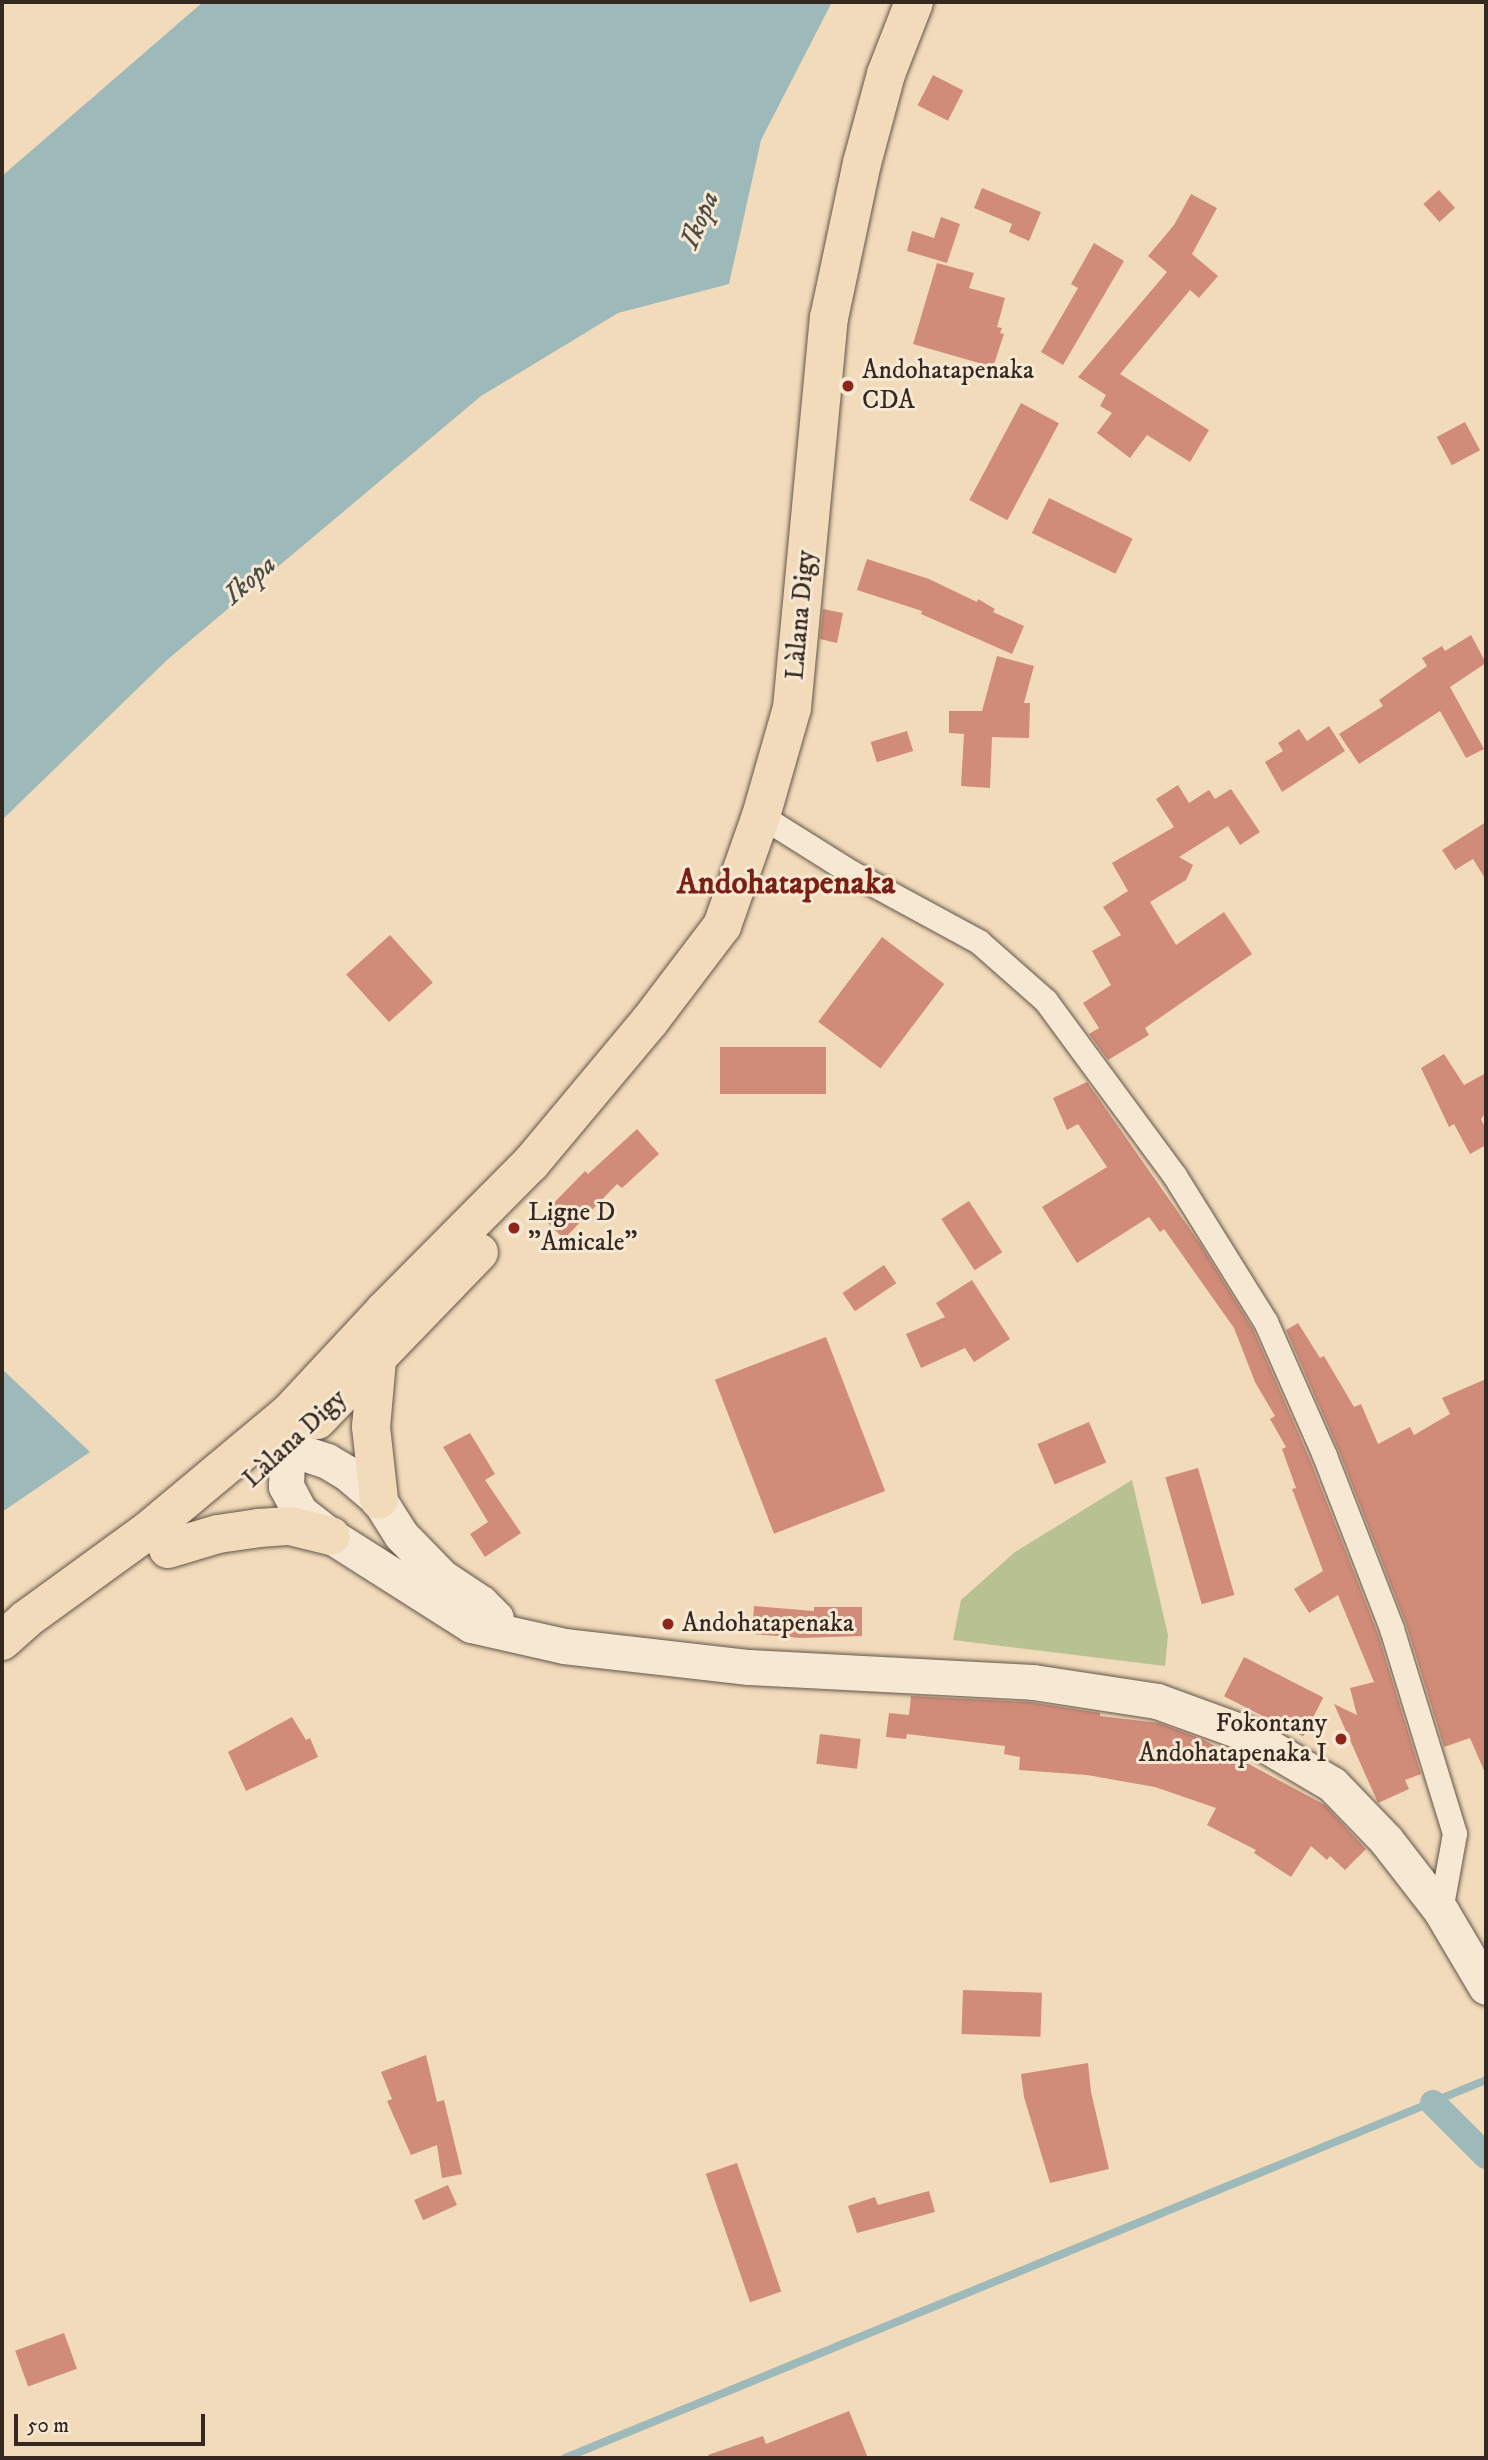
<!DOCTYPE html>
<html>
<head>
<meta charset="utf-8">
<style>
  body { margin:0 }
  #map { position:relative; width:1488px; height:2460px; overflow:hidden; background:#f1dbbb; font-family:"IM FELL DW Pica",serif }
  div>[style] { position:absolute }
  .green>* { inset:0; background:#b7c192 }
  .water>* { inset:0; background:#9eb9b9 }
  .stream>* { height:8px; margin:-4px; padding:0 4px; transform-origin:4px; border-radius:4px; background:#9eb9b9 }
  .canal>* { height:26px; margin:-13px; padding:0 13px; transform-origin:13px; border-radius:13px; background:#9eb9b9 }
  .building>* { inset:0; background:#d08c79; transform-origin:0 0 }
  .roads { filter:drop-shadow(0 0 2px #635548) drop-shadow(0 0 2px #635548) }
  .street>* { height:24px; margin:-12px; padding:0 12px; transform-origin:12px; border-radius:12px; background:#f6e8d3 }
  .secondary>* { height:35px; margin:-17.5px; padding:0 17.5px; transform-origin:17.5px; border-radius:17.5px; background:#f6e8d3 }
  .primary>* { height:38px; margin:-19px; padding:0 19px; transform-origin:19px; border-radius:19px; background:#f1dbbb }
  .dots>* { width:19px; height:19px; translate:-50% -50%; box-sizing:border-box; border:4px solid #f6e8d3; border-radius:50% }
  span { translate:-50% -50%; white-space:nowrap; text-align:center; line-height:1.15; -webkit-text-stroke:6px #f6e8d3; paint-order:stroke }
  .poi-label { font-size:26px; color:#342821 }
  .left { translate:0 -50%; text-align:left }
  .right { translate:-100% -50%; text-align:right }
  .street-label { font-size:26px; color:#342821 }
  .water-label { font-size:28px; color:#4e4c47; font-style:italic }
  .district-label { font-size:33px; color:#7a1f14; font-weight:700 }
  .frame { position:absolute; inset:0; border:4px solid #342821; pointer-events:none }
  .scale { position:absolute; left:14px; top:2414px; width:191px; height:32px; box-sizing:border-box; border:4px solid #342821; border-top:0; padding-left:9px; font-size:21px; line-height:24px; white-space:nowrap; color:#342821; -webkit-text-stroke:5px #f6e8d3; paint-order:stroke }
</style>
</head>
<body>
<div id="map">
  <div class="green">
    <div style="clip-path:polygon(1132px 1480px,1168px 1635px,1165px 1666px,953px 1640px,961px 1600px,1015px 1552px)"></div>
  </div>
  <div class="water">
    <div style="clip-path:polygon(203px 2px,832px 2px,761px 140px,729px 284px,618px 313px,481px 396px,167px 660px,2px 820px,2px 176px)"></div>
    <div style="clip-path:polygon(2px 1369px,90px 1452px,2px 1512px)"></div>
  </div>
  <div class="stream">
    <div style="left:565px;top:2458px;width:996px;rotate:-22.31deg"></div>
  </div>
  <div class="canal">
    <div style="left:1433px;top:2103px;width:75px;rotate:45deg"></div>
  </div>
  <div class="building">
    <div style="left:933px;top:75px;width:34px;height:34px;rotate:27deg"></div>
    <div style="clip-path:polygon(982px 188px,1041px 212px,1029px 241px,1009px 232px,1012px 224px,974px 208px)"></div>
    <div style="left:1439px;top:190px;width:24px;height:21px;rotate:48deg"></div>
    <div style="clip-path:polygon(1191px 194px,1217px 208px,1192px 254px,1218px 276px,1199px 298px,1190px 290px,1120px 374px,1209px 430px,1190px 462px,1147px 435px,1130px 458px,1097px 433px,1112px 413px,1100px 406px,1106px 395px,1078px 377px,1167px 272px,1148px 256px,1174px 225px)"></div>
    <div style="clip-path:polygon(941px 217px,960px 224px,947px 263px,907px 251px,912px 231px,934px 238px)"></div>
    <div style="clip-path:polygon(1094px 243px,1124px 261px,1063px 365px,1041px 352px,1078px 288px,1071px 284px)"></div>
    <div style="clip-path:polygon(937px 263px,974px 273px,969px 288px,1005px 298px,997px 327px,1002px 328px,1000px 333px,1004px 334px,993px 367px,913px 344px)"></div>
    <div style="left:1021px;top:403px;width:43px;height:110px;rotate:28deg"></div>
    <div style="left:1465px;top:422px;width:32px;height:32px;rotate:62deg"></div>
    <div style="left:1049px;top:498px;width:93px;height:39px;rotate:26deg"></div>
    <div style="clip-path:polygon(867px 559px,929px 579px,977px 602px,978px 599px,995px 609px,993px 612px,1024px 626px,1012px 654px,921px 614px,922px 611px,857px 590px)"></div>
    <div style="clip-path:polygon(823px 609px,843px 613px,837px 643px,820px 639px)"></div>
    <div style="clip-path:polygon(1471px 635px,1486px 663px,1450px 687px,1484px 749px,1466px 758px,1440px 711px,1359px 764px,1339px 734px,1383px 706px,1379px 700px,1427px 666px,1422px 658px,1442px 646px,1445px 651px)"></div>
    <div style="clip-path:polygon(997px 656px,1034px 666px,1024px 703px,1030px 703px,1029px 738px,992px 737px,990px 788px,961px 786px,964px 734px,949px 733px,949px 711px,982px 711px)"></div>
    <div style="clip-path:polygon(1329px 726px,1345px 751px,1282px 792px,1265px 762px,1283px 751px,1278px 743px,1299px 729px,1307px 741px)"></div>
    <div style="left:907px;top:731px;width:21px;height:38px;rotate:73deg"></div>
    <div style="clip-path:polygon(1178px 785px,1189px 803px,1209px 790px,1215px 799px,1231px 789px,1260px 832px,1240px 845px,1228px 826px,1179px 857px,1193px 865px,1186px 880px,1150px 902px,1176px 945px,1224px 912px,1252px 954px,1145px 1028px,1149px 1035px,1108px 1060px,1089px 1034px,1099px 1028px,1083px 1003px,1111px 985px,1092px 951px,1121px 935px,1103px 907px,1128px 891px,1112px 863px,1174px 827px,1156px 799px)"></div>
    <div style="clip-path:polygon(1486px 822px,1486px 880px,1473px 859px,1455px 870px,1442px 850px)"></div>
    <div style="left:390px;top:935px;width:64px;height:59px;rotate:48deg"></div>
    <div style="left:882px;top:937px;width:78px;height:106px;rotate:37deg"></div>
    <div style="left:826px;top:1047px;width:47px;height:106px;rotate:90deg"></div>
    <div style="clip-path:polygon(1444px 1054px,1464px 1085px,1486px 1073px,1486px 1113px,1481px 1119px,1486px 1129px,1486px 1145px,1470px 1154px,1454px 1124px,1449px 1127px,1421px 1068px)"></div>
    <div style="clip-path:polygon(1087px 1082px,1201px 1245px,1253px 1329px,1311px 1462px,1378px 1634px,1421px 1774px,1405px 1780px,1409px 1789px,1378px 1803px,1334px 1704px,1357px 1715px,1350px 1688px,1374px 1682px,1338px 1595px,1309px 1613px,1294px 1589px,1323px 1571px,1292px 1489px,1296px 1488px,1282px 1449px,1286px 1447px,1270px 1419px,1275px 1416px,1255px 1382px,1234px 1328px,1164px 1229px,1160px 1232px,1149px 1217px,1077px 1263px,1042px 1207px,1107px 1167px,1078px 1124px,1067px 1130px,1053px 1098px)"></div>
    <div style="clip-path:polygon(637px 1129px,659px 1154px,622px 1188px,617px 1184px,564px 1239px,541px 1216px,585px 1171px,588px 1174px)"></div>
    <div style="left:969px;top:1201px;width:61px;height:33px;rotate:57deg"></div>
    <div style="left:884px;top:1265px;width:22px;height:50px;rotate:56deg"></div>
    <div style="clip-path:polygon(972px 1280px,1010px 1339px,974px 1362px,965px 1348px,921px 1368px,906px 1334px,945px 1317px,936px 1303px)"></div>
    <div style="clip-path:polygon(1298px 1323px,1320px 1358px,1324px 1356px,1354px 1407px,1361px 1404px,1378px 1444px,1410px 1427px,1414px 1435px,1450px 1414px,1442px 1398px,1486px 1379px,1486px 1775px,1470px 1738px,1444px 1747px,1406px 1624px,1339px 1451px,1286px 1330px)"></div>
    <div style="left:826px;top:1337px;width:165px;height:119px;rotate:69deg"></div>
    <div style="left:1089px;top:1422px;width:44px;height:56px;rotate:67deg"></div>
    <div style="clip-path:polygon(470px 1433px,495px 1474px,485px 1480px,521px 1533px,485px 1557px,470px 1534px,488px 1522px,443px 1447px)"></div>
    <div style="left:1198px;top:1468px;width:132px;height:34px;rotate:74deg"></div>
    <div style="clip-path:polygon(754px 1606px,814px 1611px,814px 1607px,862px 1607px,862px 1636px,801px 1638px,752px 1634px)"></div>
    <div style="left:1244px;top:1657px;width:89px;height:44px;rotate:27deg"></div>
    <div style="clip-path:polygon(911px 1696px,1029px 1702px,1100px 1713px,1100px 1716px,1159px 1723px,1202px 1739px,1325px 1805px,1366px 1849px,1345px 1870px,1330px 1856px,1327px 1860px,1311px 1846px,1291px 1877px,1254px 1853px,1256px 1850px,1207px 1825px,1216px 1808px,1155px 1787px,1087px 1775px,1019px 1770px,1020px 1757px,1004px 1754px,1005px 1746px,907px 1734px,906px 1739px,886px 1737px,889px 1713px,909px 1715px)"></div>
    <div style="clip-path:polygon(292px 1717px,306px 1740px,310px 1738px,318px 1757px,246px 1791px,228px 1752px)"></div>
    <div style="left:820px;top:1734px;width:41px;height:30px;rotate:7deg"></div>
    <div style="left:963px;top:1990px;width:79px;height:44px;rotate:2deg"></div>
    <div style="clip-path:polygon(426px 2055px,437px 2102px,444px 2100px,462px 2174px,442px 2178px,437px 2145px,411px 2155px,387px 2101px,392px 2099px,381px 2072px)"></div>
    <div style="clip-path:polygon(1088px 2063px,1091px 2092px,1109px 2169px,1050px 2183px,1024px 2097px,1021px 2074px)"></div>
    <div style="left:737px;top:2163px;width:136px;height:33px;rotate:71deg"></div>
    <div style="left:448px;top:2185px;width:22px;height:37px;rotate:66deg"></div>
    <div style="clip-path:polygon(929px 2191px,935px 2212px,857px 2233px,848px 2206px,875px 2197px,878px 2205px)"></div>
    <div style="left:64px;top:2333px;width:38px;height:52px;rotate:70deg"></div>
    <div style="clip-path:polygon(849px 2411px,868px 2458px,709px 2458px,708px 2455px,763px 2436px,766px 2444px)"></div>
  </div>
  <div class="roads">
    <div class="street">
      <div style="left:761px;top:816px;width:107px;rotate:32.1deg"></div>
      <div style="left:852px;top:873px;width:145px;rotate:28.5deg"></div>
      <div style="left:979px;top:942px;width:89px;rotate:41.4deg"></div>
      <div style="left:1046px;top:1001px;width:217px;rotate:53.6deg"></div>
      <div style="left:1175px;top:1176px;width:172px;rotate:58.1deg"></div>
      <div style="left:1266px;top:1322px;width:146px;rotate:66.2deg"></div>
      <div style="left:1325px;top:1456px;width:186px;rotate:68.8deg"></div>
      <div style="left:1392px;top:1629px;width:214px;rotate:72.9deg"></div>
      <div style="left:1455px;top:1834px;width:78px;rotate:100.3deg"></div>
    </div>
    <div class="secondary">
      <div style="left:289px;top:1413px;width:73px;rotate:92.4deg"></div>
      <div style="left:286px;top:1486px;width:30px;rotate:62deg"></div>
      <div style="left:300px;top:1512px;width:39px;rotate:38deg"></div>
      <div style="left:331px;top:1536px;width:166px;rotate:32.4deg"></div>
      <div style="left:471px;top:1625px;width:95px;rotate:12.7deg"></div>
      <div style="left:564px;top:1646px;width:186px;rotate:6.5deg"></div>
      <div style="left:749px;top:1667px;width:284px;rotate:3deg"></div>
      <div style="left:1033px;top:1682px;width:125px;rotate:8.7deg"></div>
      <div style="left:1157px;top:1701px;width:94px;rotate:20deg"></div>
      <div style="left:1245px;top:1733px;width:101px;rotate:30.4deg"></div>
      <div style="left:1332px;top:1784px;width:78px;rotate:46deg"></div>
      <div style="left:1386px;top:1840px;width:90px;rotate:52.2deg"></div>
      <div style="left:1441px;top:1911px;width:88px;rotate:59.4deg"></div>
      <div style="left:265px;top:1448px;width:23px"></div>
      <div style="left:288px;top:1448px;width:41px;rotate:18.4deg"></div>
      <div style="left:327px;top:1461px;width:23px;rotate:31deg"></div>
      <div style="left:347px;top:1473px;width:42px;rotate:40.2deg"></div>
      <div style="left:379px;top:1500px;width:41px;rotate:57.8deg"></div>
      <div style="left:401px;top:1535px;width:59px;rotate:45.7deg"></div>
      <div style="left:442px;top:1577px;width:47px;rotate:33.7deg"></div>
      <div style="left:481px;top:1603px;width:21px;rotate:45deg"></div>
    </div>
    <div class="primary">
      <div style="left:377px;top:1360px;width:67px;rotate:95.1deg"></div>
      <div style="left:371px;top:1427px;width:73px;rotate:83.7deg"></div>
      <div style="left:317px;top:1420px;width:233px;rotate:-46deg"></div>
      <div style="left:168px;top:1549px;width:52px;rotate:-16.7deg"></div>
      <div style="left:218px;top:1534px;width:41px;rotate:-8.3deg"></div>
      <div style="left:259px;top:1528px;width:31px;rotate:-4deg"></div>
      <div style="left:290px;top:1526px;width:42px;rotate:13.7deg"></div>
      <div style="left:2px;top:1641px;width:31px;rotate:-42deg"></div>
      <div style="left:25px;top:1620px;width:153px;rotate:-36deg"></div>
      <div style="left:149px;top:1530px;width:182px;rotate:-39.9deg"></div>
      <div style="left:289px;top:1413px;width:139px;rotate:-47deg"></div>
      <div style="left:384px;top:1311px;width:209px;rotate:-45.2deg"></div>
      <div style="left:531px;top:1163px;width:184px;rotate:-50.1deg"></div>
      <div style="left:649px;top:1022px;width:121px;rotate:-52.8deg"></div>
      <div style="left:722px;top:926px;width:117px;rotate:-70.5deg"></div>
      <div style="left:761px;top:816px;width:112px;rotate:-74deg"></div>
      <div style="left:792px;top:708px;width:392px;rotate:-84.6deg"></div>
      <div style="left:829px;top:318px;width:158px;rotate:-78deg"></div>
      <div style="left:862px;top:163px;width:92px;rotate:-74.9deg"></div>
      <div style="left:886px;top:74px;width:77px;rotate:-68.7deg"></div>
    </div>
  </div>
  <div class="dots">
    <div style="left:848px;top:386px;background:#8f2418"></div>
    <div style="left:514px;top:1228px;background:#8f2418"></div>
    <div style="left:668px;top:1624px;background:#8f2418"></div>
    <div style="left:1341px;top:1739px;background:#8f2418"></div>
  </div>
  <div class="poi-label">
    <span class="left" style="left:862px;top:386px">Andohatapenaka<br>CDA</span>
    <span class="left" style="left:528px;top:1228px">Ligne D<br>"Amicale"</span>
    <span class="left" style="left:682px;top:1624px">Andohatapenaka</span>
    <span class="right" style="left:1327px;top:1739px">Fokontany<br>Andohatapenaka I</span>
  </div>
  <div class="street-label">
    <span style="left:801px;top:615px;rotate:-85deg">Làlana Digy</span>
    <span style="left:295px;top:1439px;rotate:-43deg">Làlana Digy</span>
  </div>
  <div class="water-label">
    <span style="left:700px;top:220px;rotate:-67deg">Ikopa</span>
    <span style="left:250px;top:580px;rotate:-41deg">Ikopa</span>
  </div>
  <div class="district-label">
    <span style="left:786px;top:884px">Andohatapenaka</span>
  </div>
  <div class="frame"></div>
  <div class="scale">50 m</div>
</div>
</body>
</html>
